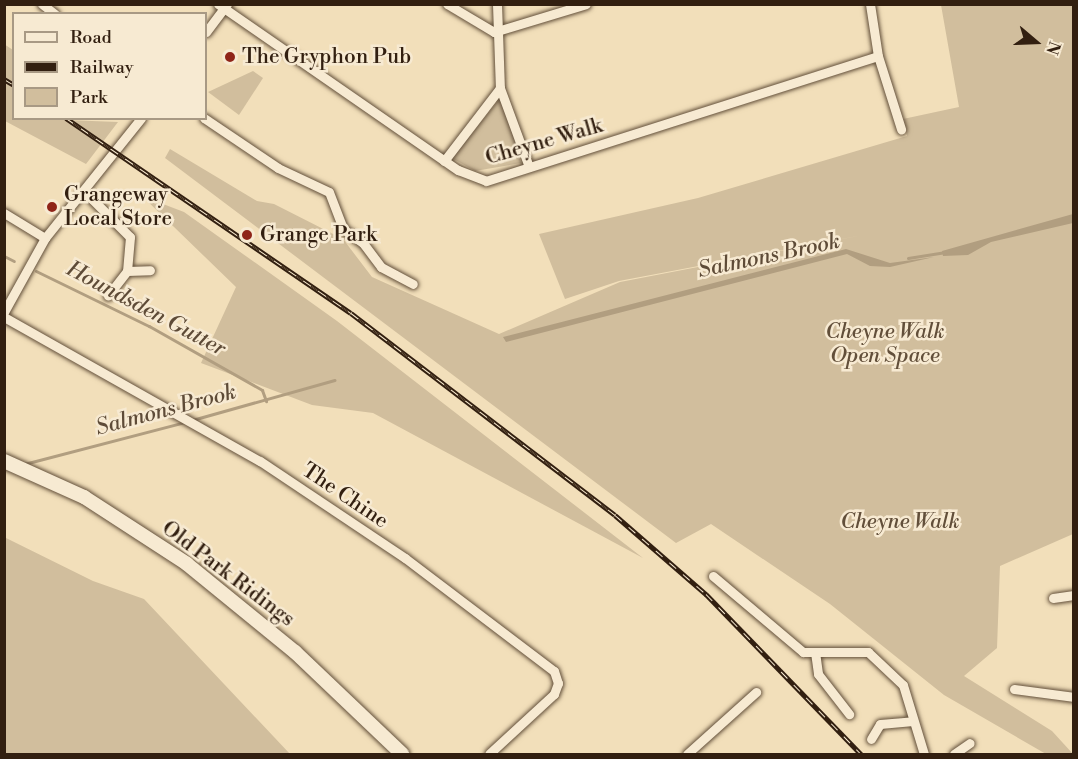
<!DOCTYPE html>
<html>
<head>
<meta charset="utf-8">
<style>
  body { margin:0 }
  #map { position:relative; width:1078px; height:759px; overflow:hidden; background:#f2dfba; font-family:"Libre Bodoni",serif }
  div>[style] { position:absolute }
  .green>* { inset:0; background:#d1be9d }
  .water>* { inset:0; background:#b19e80 }
  .stream>* { height:3px; margin:-1.5px; padding:0 1.5px; transform-origin:1.5px; border-radius:1.5px; background:#b19e80 }
  .roads { filter:drop-shadow(0 0 2px #624f3a) drop-shadow(0 0 2px #624f3a) }
  .street>* { height:9px; margin:-4.5px; padding:0 4.5px; transform-origin:4.5px; border-radius:4.5px; background:#f7ead2 }
  .secondary>* { height:14px; margin:-7px; padding:0 7px; transform-origin:7px; border-radius:7px; background:#f7ead2 }
  .rail>* { height:5px; margin-top:-2.5px; transform-origin:0; background:repeating-linear-gradient(90deg,#f7ead2 0 9px,#321f10 0 18px); box-sizing:border-box; border-block:2px solid #321f10 }
  .dots>* { width:16px; height:16px; translate:-50% -50%; box-sizing:border-box; border:3px solid #f7ead2; border-radius:50% }
  span { translate:-50% -50%; white-space:nowrap; text-align:center; line-height:1.15; -webkit-text-stroke:5px #f7ead2; paint-order:stroke }
  .poi-label { font-size:21px; color:#321f10 }
  .left { translate:0 -50%; text-align:left }
  .street-label { font-size:21px; color:#321f10 }
  .park-label { font-size:21px; color:#624f3a; font-style:italic }
  .water-label { font-size:22px; color:#5e4b37; font-style:italic }
  .frame { position:absolute; inset:0; border:6px solid #321f10; pointer-events:none }
  .legend { position:absolute; left:12px; top:12px; width:195px; height:108px; box-sizing:border-box; background:#f7ead2; border:2px solid #a89984; margin:0; padding:8px 10px; list-style:none; font-size:18px; color:#321f10 }
  .legend li { display:flex; align-items:center; gap:12px; height:30px }
  .legend b { width:30px; border:2px solid #a89984 }
  .north { position:absolute; left:1006px; top:12px; width:60px; height:60px; -webkit-text-stroke:4px #f7ead2; paint-order:stroke; rotate:109deg; font-size:16px; font-weight:700; line-height:24px; text-align:center; color:#321f10 }
  .north::after { content:''; display:block; margin:auto; width:21px; height:27px; background:#321f10; clip-path:polygon(50% 0,100% 100%,50% 72%,0 100%) }
</style>
</head>
<body>
<div id="map">
  <div class="green">
    <div style="clip-path:polygon(941px 5px,1073px 5px,1073px 534px,1000px 566px,997px 648px,964px 676px,1052px 731px,1073px 754px,1046px 754px,944px 695px,830px 604px,711px 524px,676px 543px,165px 158px,170px 149px,257px 201px,274px 204px,343px 239px,372px 277px,499px 334px,620px 282px,863px 235px,619px 281px,565px 299px,539px 234px,698px 198px,907px 136px,903px 119px,959px 107px)"></div>
    <div style="clip-path:polygon(4px 44px,13px 50px,14px 118px,118px 122px,86px 164px,5px 121px)"></div>
    <div style="clip-path:polygon(253px 71px,263px 78px,239px 115px,208px 92px)"></div>
    <div style="clip-path:polygon(498px 101px,504px 103px,521px 163px,475px 171px,452px 158px)"></div>
    <div style="clip-path:polygon(142px 196px,184px 212px,337px 321px,643px 558px,373px 413px,312px 405px,201px 363px,236px 287px)"></div>
    <div style="clip-path:polygon(4px 537px,93px 581px,144px 599px,290px 754px,5px 754px)"></div>
  </div>
  <div class="water">
    <div style="clip-path:polygon(1073px 214px,1073px 223px,991px 242px,968px 255px,943px 256px,942px 251px)"></div>
    <div style="clip-path:polygon(846px 249px,890px 263px,934px 257px,890px 267px,870px 266px,847px 254px,506px 342px,503px 337px)"></div>
  </div>
  <div class="stream">
    <div style="left:855px;top:254px;width:27px;rotate:20deg"></div>
    <div style="left:4px;top:256px;width:11px;rotate:27deg"></div>
    <div style="left:908px;top:258px;width:38px;rotate:-9deg"></div>
    <div style="left:36px;top:271px;width:126px;rotate:26deg"></div>
    <div style="left:149px;top:326px;width:130px;rotate:29.5deg"></div>
    <div style="left:262px;top:390px;width:12px;rotate:70deg"></div>
    <div style="left:192px;top:420px;width:148px;rotate:-15.7deg"></div>
    <div style="left:24px;top:464px;width:166px;rotate:-14.6deg"></div>
  </div>
  <div class="roads">
    <div class="street">
      <div style="left:42px;top:4px;width:16px;rotate:38deg"></div>
      <div style="left:218px;top:4px;width:292px;rotate:34.7deg"></div>
      <div style="left:458px;top:170px;width:30px;rotate:21deg"></div>
      <div style="left:486px;top:181px;width:411px;rotate:-17.7deg"></div>
      <div style="left:447px;top:4px;width:55px;rotate:30.8deg"></div>
      <div style="left:494px;top:32px;width:96px;rotate:-16.9deg"></div>
      <div style="left:497px;top:4px;width:84px;rotate:88deg"></div>
      <div style="left:500px;top:88px;width:84px;rotate:69.8deg"></div>
      <div style="left:870px;top:4px;width:53px;rotate:81.3deg"></div>
      <div style="left:878px;top:56px;width:77px;rotate:72.5deg"></div>
      <div style="left:206px;top:32px;width:35px;rotate:-53deg"></div>
      <div style="left:204px;top:118px;width:89px;rotate:34deg"></div>
      <div style="left:278px;top:168px;width:56px;rotate:25.2deg"></div>
      <div style="left:329px;top:192px;width:40px;rotate:69deg"></div>
      <div style="left:343px;top:229px;width:24px;rotate:35deg"></div>
      <div style="left:363px;top:243px;width:30px;rotate:53deg"></div>
      <div style="left:381px;top:267px;width:36px;rotate:28deg"></div>
      <div style="left:444px;top:161px;width:92px;rotate:-52.5deg"></div>
      <div style="left:84px;top:191px;width:65px;rotate:45deg"></div>
      <div style="left:130px;top:237px;width:34px;rotate:95deg"></div>
      <div style="left:127px;top:271px;width:31px;rotate:128deg"></div>
      <div style="left:4px;top:213px;width:48px;rotate:31.4deg"></div>
      <div style="left:127px;top:271px;width:23px;rotate:-2deg"></div>
      <div style="left:4px;top:312px;width:85px;rotate:-61deg"></div>
      <div style="left:45px;top:238px;width:154px;rotate:-51.3deg"></div>
      <div style="left:4px;top:317px;width:294px;rotate:29.4deg"></div>
      <div style="left:260px;top:461px;width:174px;rotate:33.8deg"></div>
      <div style="left:405px;top:558px;width:187px;rotate:37.2deg"></div>
      <div style="left:554px;top:671px;width:13px;rotate:72deg"></div>
      <div style="left:558px;top:683px;width:12px;rotate:110deg"></div>
      <div style="left:554px;top:694px;width:88px;rotate:137.3deg"></div>
      <div style="left:713px;top:576px;width:118px;rotate:40.2deg"></div>
      <div style="left:803px;top:652px;width:65px"></div>
      <div style="left:868px;top:652px;width:48px;rotate:43.3deg"></div>
      <div style="left:903px;top:685px;width:72px;rotate:73.1deg"></div>
      <div style="left:1053px;top:598px;width:21px;rotate:-8deg"></div>
      <div style="left:815px;top:652px;width:22px;rotate:82deg"></div>
      <div style="left:818px;top:674px;width:51px;rotate:52.2deg"></div>
      <div style="left:1014px;top:689px;width:61px;rotate:7.6deg"></div>
      <div style="left:871px;top:739px;width:17px;rotate:-59deg"></div>
      <div style="left:880px;top:724px;width:33px;rotate:-5deg"></div>
      <div style="left:687px;top:754px;width:93px;rotate:-41.9deg"></div>
      <div style="left:954px;top:754px;width:19px;rotate:-35deg"></div>
    </div>
    <div class="secondary">
      <div style="left:4px;top:461px;width:88px;rotate:24.2deg"></div>
      <div style="left:84px;top:497px;width:123px;rotate:33deg"></div>
      <div style="left:187px;top:564px;width:139px;rotate:39.2deg"></div>
      <div style="left:295px;top:652px;width:148px;rotate:43.6deg"></div>
    </div>
  </div>
  <div class="rail">
    <div style="left:4px;top:79px;width:12px;rotate:31deg"></div>
    <div style="left:66px;top:118px;width:345px;rotate:34.4deg"></div>
    <div style="left:351px;top:313px;width:332px;rotate:37.4deg"></div>
    <div style="left:615px;top:515px;width:121px;rotate:41deg"></div>
    <div style="left:706px;top:594px;width:223px;rotate:45.9deg"></div>
  </div>
  <div class="dots">
    <div style="left:230px;top:57px;background:#8f2418"></div>
    <div style="left:52px;top:207px;background:#8f2418"></div>
    <div style="left:247px;top:235px;background:#8f2418"></div>
  </div>
  <div class="poi-label">
    <span class="left" style="left:242px;top:57px">The Gryphon Pub</span>
    <span class="left" style="left:64px;top:207px">Grangeway<br>Local Store</span>
    <span class="left" style="left:260px;top:235px">Grange Park</span>
  </div>
  <div class="street-label">
    <span style="left:544px;top:142px;rotate:-16deg">Cheyne Walk</span>
    <span style="left:345px;top:496px;rotate:34deg">The Chine</span>
    <span style="left:228px;top:574px;rotate:37deg">Old Park Ridings</span>
  </div>
  <div class="park-label">
    <span style="left:885px;top:344px">Cheyne Walk<br>Open Space</span>
    <span style="left:900px;top:522px">Cheyne Walk</span>
  </div>
  <div class="water-label">
    <span style="left:769px;top:256px;rotate:-12deg">Salmons Brook</span>
    <span style="left:146px;top:309px;rotate:28deg">Houndsden Gutter</span>
    <span style="left:166px;top:410px;rotate:-15deg">Salmons Brook</span>
  </div>
  <div class="frame"></div>
  <ul class="legend">
  <li><b style="height:8px;background:#f7ead2"></b>Road</li>
  <li><b style="height:8px;background:#321f10"></b>Railway</li>
  <li><b style="height:16px;background:#d1be9d"></b>Park</li>
  </ul>
  <div class="north">N</div>
</div>
</body>
</html>
